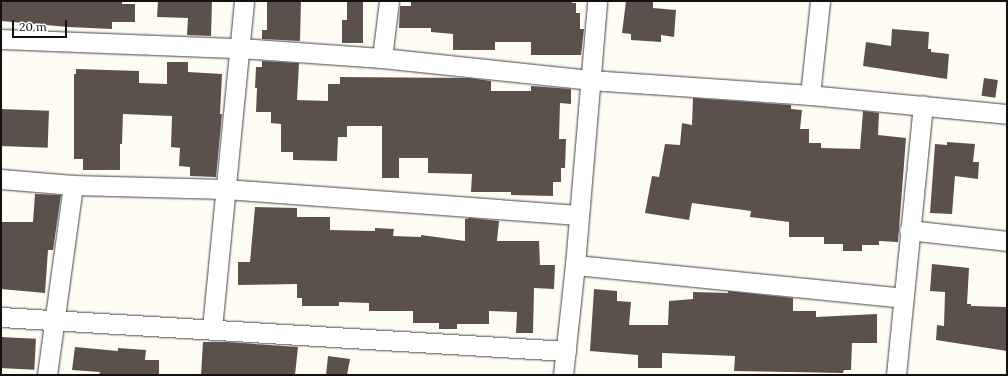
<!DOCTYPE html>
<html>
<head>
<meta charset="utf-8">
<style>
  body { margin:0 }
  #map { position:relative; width:1008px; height:376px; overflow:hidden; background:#fffcf4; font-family:Lora,serif }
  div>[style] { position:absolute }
  .building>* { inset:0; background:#5b504c; transform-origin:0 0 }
  .roads { filter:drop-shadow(0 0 1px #444) drop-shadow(0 0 1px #444) }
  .street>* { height:19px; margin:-9.5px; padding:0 9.5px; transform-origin:9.5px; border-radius:9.5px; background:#fff }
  span { translate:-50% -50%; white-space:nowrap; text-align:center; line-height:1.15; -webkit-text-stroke:4px #fff; paint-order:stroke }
  .frame { position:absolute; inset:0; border:2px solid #111; pointer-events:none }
  .scale { position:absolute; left:12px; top:20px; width:55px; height:18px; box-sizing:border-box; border:2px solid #111; border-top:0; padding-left:5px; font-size:12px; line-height:14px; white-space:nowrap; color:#111; -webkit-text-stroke:3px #fff; paint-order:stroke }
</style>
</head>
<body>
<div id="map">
  <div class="building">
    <div style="clip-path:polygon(2px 1px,122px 1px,122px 4px,135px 4px,135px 22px,112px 22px,112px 29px,68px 27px,1px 21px)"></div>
    <div style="clip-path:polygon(158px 1px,212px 1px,211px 36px,187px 35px,188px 18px,157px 17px)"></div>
    <div style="clip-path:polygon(267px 1px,301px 1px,300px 41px,262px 39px,262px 30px,267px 30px)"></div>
    <div style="clip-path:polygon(347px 1px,363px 1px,363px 43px,342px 43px,342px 20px,347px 20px)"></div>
    <div style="clip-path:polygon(411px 1px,572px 1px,572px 3px,576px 3px,576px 13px,580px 13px,580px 29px,584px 29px,581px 55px,531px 55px,531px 42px,495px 42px,495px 50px,453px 50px,453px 34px,431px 32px,431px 28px,399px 28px,400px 6px,411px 6px)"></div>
    <div style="clip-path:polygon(626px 1px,653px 1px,653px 8px,676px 10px,674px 37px,661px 35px,661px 42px,631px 40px,631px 34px,622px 33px)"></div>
    <div style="clip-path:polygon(892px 29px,929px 32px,928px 49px,931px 49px,931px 52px,949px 54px,947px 79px,863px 66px,866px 42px,891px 46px)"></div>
    <div style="clip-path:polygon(262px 61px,299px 63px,297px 100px,328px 101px,328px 84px,340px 84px,340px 77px,469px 78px,491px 81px,491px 91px,531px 91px,531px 86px,571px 89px,571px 104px,560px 103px,559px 139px,566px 139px,565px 168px,561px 168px,561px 182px,553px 182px,553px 196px,511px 195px,511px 192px,471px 192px,472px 174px,428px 173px,428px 158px,399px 158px,399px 178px,382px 178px,382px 126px,347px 126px,347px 137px,338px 137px,337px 161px,293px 160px,293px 152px,281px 152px,281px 124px,271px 123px,271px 112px,256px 112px,257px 88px,255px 88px,256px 67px,262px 67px)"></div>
    <div style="clip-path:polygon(167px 62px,188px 62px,188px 72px,222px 74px,220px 114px,222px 114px,216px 177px,190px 176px,190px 167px,179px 166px,180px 148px,171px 147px,172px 116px,123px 114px,122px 144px,120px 144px,120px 170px,83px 170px,83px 159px,74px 159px,74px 74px,76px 74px,76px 69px,139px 71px,139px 83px,167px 84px)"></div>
    <div style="left:984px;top:78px;width:14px;height:18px;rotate:8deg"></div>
    <div style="clip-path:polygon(693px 98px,791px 105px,791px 109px,802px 110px,800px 129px,809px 129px,809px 143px,821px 143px,821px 148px,860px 149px,863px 111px,879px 113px,878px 135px,906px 138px,898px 242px,879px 241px,879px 245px,862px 245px,862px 251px,843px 251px,843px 244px,824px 244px,824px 237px,789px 237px,789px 222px,750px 217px,751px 211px,692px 203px,689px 220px,645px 213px,652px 176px,659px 177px,665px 144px,680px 145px,682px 123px,692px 125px)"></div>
    <div style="left:1px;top:109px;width:48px;height:37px;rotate:2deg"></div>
    <div style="clip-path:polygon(947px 142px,975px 144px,973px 162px,979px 162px,978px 179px,955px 176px,952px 214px,930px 213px,935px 144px,947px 145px)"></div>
    <div style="clip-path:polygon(35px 194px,61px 195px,53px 250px,48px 250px,45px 293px,1px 289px,1px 222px,33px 222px)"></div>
    <div style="clip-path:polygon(255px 207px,297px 208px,297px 217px,330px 217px,330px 230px,375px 231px,375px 228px,394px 229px,393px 236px,421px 237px,421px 235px,465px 241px,465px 219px,470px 218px,499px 221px,497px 241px,539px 241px,540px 265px,555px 265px,554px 289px,534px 288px,533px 333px,516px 333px,517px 312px,489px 311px,489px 324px,457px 324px,457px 329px,439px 329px,439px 323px,413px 323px,413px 311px,369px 311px,369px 303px,339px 302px,339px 306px,302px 306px,302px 298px,297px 298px,297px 284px,238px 285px,238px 262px,250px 262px)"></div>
    <div style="clip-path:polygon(932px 264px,969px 268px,967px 304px,971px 304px,971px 306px,1007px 307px,1007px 351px,936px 340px,937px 325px,944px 326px,945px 292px,930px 291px)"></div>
    <div style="clip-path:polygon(594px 289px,617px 291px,617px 301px,631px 302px,629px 325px,668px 325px,669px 301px,693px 299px,693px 292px,728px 293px,728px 291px,793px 298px,793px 311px,816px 311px,816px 317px,877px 314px,877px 343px,852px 343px,851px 370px,844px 370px,843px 373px,734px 371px,735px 356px,662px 353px,662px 368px,638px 368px,638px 355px,590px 351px)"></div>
    <div style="left:1px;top:337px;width:35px;height:31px;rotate:3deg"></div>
    <div style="clip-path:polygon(203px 342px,226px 342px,298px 347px,295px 375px,201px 375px)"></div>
    <div style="clip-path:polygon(75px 347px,118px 351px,118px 348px,146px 350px,145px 360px,159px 360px,159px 375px,99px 375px,100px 372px,72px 370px)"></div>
    <div style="clip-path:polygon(328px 356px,350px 359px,347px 375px,326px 375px)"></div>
  </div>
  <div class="roads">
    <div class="street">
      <div style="left:1px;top:39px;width:239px;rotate:2.2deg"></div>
      <div style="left:240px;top:48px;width:142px;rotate:4deg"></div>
      <div style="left:382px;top:58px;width:209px;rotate:6deg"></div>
      <div style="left:590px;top:80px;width:221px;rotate:3.9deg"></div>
      <div style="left:810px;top:95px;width:198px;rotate:5.5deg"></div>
      <div style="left:382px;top:58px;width:57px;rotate:-83deg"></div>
      <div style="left:810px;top:95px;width:95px;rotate:-83.9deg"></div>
      <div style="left:1px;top:179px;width:72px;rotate:4.8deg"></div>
      <div style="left:73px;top:185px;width:152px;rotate:1.5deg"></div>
      <div style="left:225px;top:189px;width:354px;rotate:4.2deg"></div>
      <div style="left:909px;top:230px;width:99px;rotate:6.4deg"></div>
      <div style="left:575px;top:265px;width:330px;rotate:5.7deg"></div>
      <div style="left:1px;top:317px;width:566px;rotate:3.44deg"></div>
      <div style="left:212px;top:328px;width:329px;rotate:-84.4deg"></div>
      <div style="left:47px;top:375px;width:192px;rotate:-82.2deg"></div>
      <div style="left:563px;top:375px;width:111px;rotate:-83.8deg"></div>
      <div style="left:575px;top:265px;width:265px;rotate:-85.2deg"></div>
      <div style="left:896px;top:375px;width:271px;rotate:-84.3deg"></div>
    </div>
  </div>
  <div class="frame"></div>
  <div class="scale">20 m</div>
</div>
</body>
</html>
